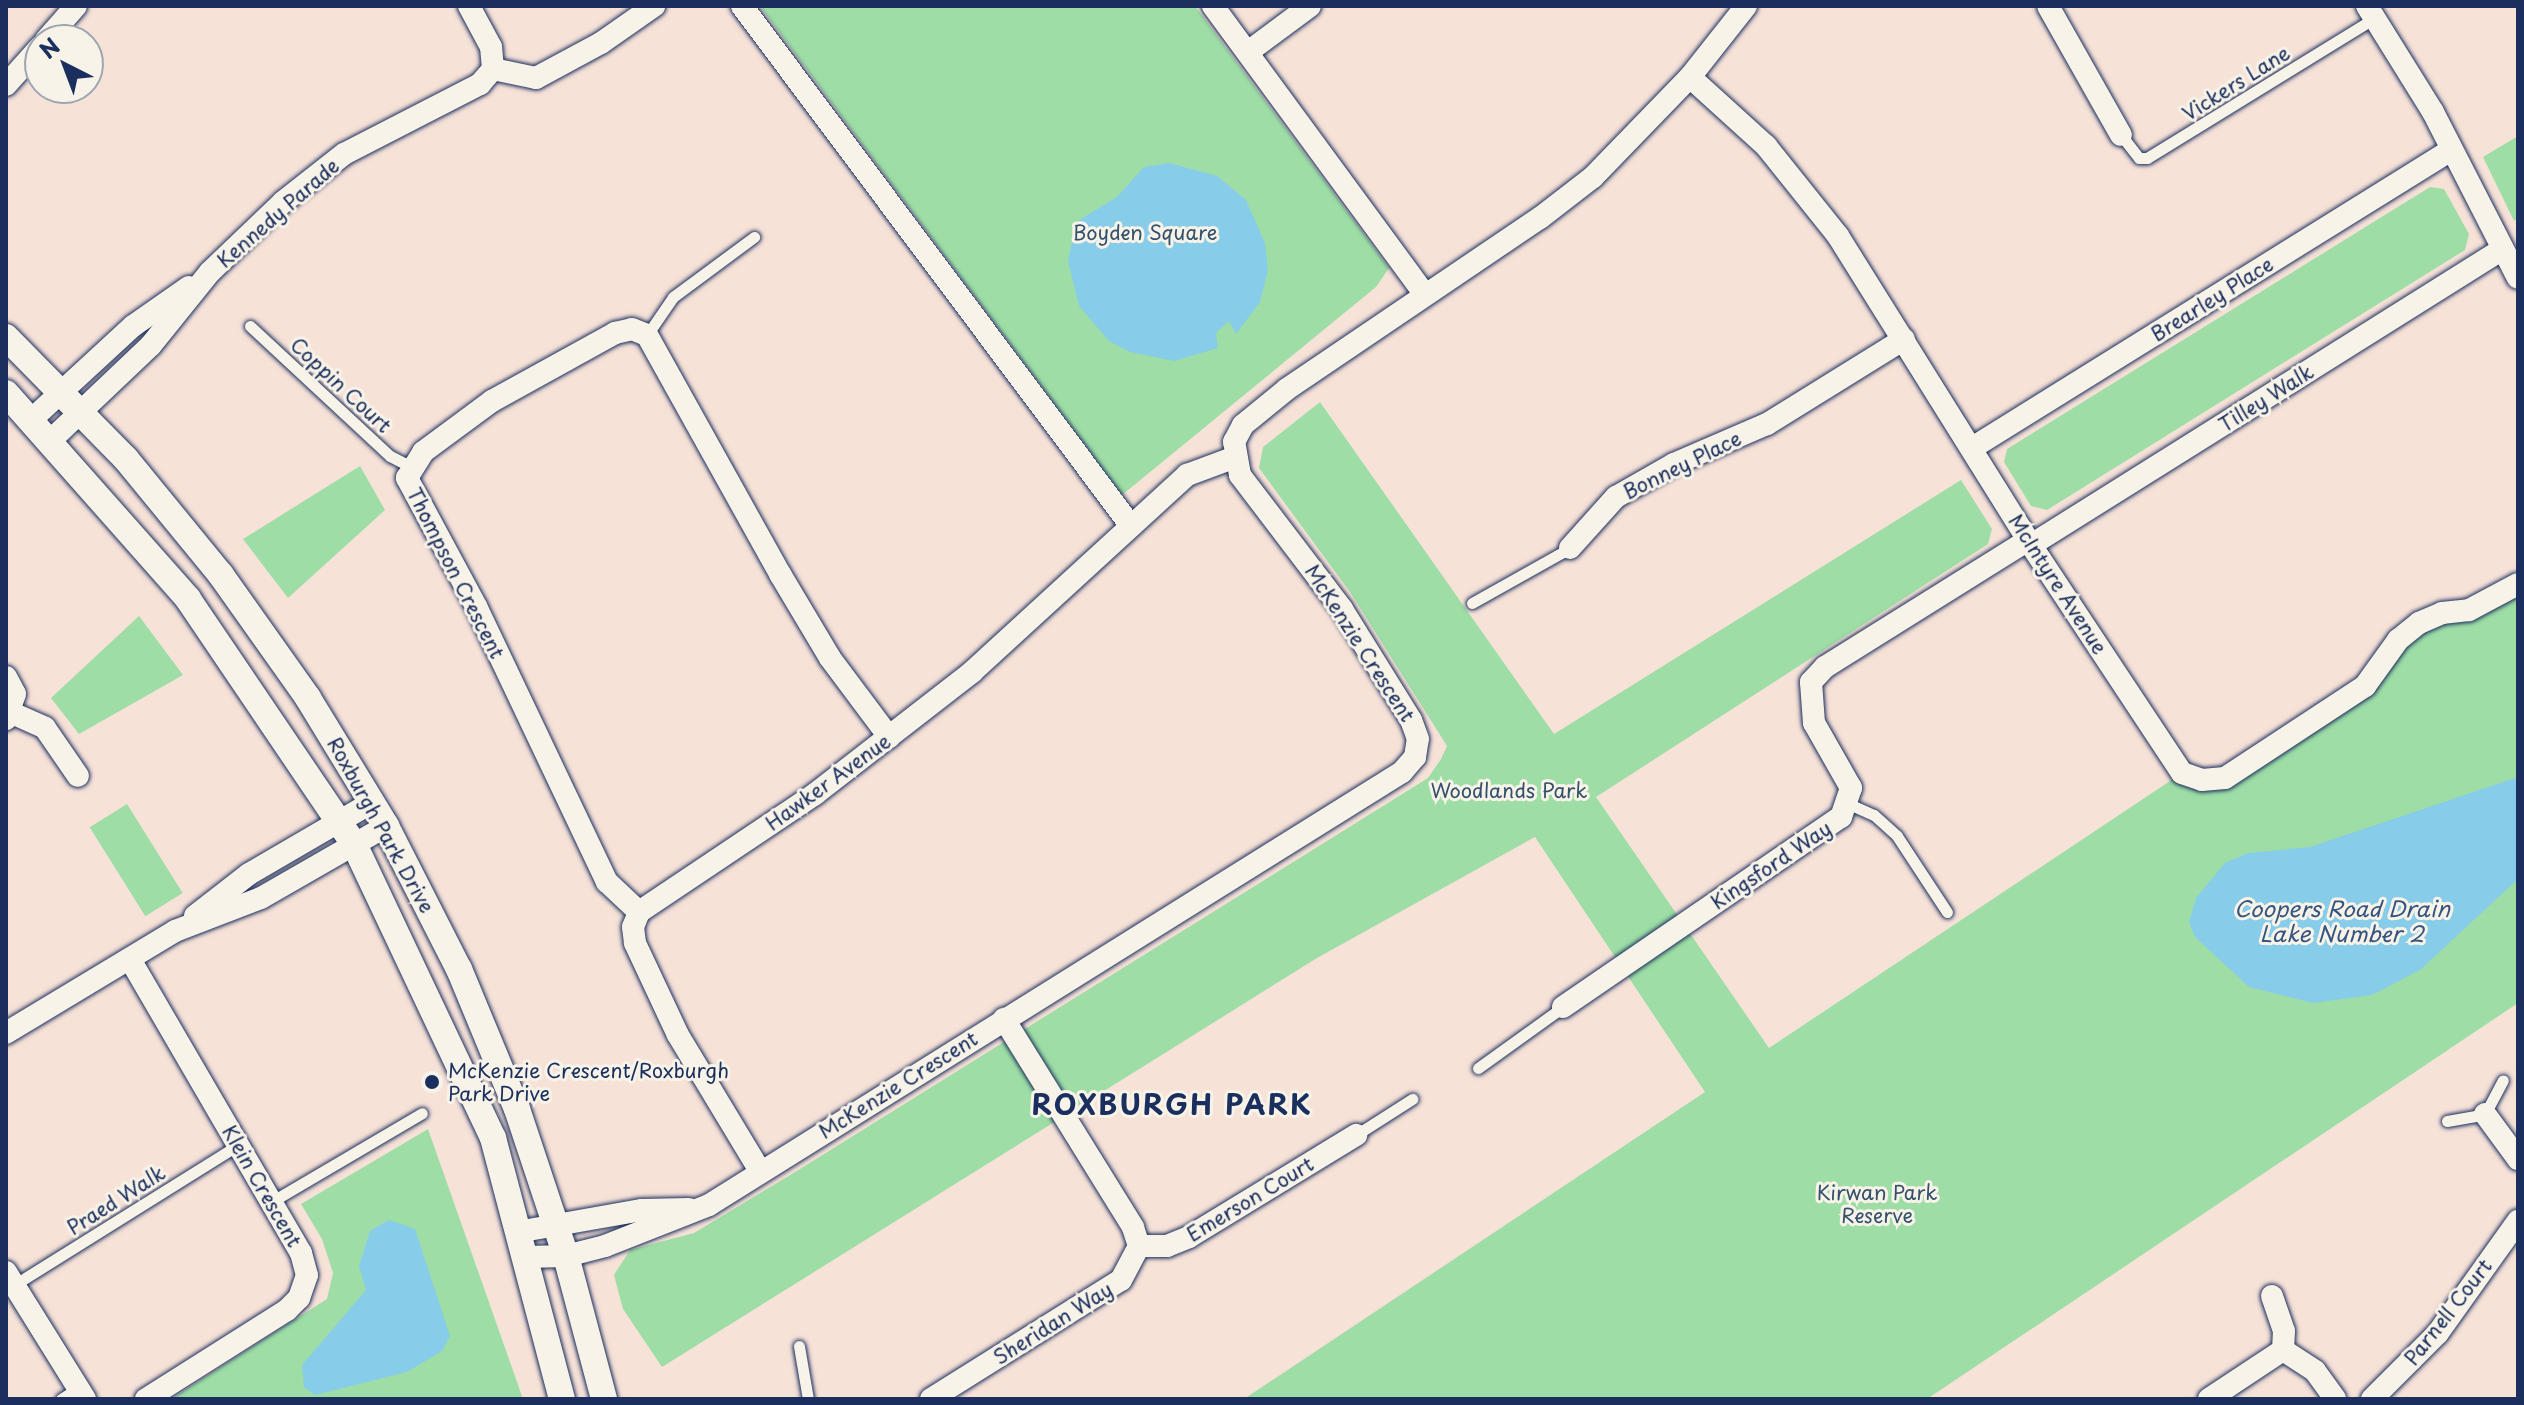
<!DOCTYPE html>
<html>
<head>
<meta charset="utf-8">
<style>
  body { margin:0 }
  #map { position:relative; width:2524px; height:1405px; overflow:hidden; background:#f7e2d8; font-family:"Playpen Sans",sans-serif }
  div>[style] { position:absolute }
  .green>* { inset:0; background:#9edea6; transform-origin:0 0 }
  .water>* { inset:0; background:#87cce9 }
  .roads { filter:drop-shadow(0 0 2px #1b2f5e) drop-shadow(0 0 2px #1b2f5e) }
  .service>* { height:11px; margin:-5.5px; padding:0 5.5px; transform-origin:5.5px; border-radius:5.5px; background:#f7f3e8 }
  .minor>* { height:22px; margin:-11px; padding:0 11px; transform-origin:11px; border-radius:11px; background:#f7f3e8 }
  .tertiary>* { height:26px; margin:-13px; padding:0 13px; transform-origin:13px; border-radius:13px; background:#f7f3e8 }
  .dots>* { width:22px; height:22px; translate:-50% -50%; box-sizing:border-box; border:4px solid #f7f3e8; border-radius:50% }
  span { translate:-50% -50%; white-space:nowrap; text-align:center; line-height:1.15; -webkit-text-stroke:6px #f7f3e8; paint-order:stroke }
  .street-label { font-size:20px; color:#1b2f5e }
  .park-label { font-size:20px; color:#35526c }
  .poi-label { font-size:20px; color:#1b2f5e }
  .left { translate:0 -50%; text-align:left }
  .water-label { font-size:22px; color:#365681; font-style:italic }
  .district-label { font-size:28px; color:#1b2f5e; font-weight:700; letter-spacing:2px }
  .frame { position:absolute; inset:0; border:8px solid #1b2f5e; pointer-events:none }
  .north { position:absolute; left:24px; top:24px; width:80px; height:80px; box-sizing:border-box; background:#f7f3e8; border:2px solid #9fa5b1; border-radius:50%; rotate:318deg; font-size:22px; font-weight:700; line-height:32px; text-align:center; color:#1b2f5e }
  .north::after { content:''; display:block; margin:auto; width:28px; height:36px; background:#1b2f5e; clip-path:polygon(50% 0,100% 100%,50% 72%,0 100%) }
</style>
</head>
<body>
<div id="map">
  <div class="green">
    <div style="clip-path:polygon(760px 6px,1195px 6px,1389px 268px,1376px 287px,1122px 495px)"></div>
    <div style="clip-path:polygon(2518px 136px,2518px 218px,2514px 221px,2483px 157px)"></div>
    <div style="clip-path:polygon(2430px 187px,2444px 189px,2469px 234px,2465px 250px,2047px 510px,2031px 506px,2004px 462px,2007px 449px)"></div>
    <div style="clip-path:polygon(1320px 402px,1554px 734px,1961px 480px,1992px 529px,1988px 544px,1596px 797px,1769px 1048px,2182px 773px,2202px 780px,2365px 686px,2398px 640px,2518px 584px,2518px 1003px,1927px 1399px,1244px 1399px,1705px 1092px,1535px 837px,1317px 958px,662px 1367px,623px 1309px,614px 1275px,630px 1250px,694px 1233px,792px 1174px,1428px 778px,1441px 759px,1447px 746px,1350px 592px,1259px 468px,1263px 447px)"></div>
    <div style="clip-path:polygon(360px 466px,385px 510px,288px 598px,243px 539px)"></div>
    <div style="clip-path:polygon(139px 616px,183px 675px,79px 734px,51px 698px)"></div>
    <div style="left:127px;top:804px;width:105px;height:44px;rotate:58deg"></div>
    <div style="clip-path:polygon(428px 1129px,523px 1399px,171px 1399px,327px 1299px,333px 1273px,322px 1239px,301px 1204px)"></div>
  </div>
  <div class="water">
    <div style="clip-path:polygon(1169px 163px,1217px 176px,1246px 200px,1265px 243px,1268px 270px,1260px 302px,1236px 334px,1229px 321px,1216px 333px,1218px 348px,1174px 361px,1130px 352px,1109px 341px,1079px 306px,1068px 261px,1076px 222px,1117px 197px,1144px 167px)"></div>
    <div style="clip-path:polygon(2518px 777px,2518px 879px,2420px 970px,2372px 995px,2313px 1003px,2249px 987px,2195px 937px,2189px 922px,2196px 898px,2225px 863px,2248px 853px,2310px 847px)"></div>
    <div style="clip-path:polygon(389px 1220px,415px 1229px,450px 1336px,442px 1351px,407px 1372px,315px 1395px,304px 1387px,302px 1365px,366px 1290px,359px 1266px,370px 1231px)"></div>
  </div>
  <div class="roads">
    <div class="service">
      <div style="left:2121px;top:135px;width:29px;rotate:52deg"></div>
      <div style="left:2139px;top:158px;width:8px"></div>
      <div style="left:2147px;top:158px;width:268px;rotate:-31.6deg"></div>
      <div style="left:250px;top:326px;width:191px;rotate:42.9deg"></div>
      <div style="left:390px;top:456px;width:22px;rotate:27deg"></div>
      <div style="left:647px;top:335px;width:46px;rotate:-55.6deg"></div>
      <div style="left:673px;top:297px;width:101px;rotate:-36.5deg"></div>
      <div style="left:1472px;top:603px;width:112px;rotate:-29.3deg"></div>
      <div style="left:1849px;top:804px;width:27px;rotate:24deg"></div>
      <div style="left:1874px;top:815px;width:31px;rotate:42deg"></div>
      <div style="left:1897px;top:836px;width:91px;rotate:56.7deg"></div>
      <div style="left:1478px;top:1068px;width:105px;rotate:-35.7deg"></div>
      <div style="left:2447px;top:1121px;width:39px;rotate:-10deg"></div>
      <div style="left:2485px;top:1114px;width:38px;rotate:-62deg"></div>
      <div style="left:1356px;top:1135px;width:67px;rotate:-32.7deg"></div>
      <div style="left:271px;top:1202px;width:175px;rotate:-30.5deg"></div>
      <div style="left:14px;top:1285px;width:264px;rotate:-32deg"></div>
      <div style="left:799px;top:1346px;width:54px;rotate:80.4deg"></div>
      <div style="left:61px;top:1399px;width:20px;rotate:-33deg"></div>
    </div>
    <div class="minor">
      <div style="left:742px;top:6px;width:649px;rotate:53.2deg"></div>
      <div style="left:1213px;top:6px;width:356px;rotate:53.7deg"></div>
      <div style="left:2048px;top:6px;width:148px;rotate:60.5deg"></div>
      <div style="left:2367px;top:6px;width:125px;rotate:58.1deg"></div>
      <div style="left:2433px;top:112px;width:186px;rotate:62.9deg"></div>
      <div style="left:46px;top:40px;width:45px;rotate:-48.6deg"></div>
      <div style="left:1248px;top:52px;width:77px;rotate:-36.6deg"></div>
      <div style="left:493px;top:69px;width:44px;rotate:11.8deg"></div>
      <div style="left:536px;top:78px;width:74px;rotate:-28.3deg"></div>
      <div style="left:601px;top:43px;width:65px;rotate:-34.9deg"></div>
      <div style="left:1690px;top:77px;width:103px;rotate:42.2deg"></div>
      <div style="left:1766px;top:146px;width:115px;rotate:51.3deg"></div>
      <div style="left:1838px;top:236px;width:364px;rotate:58deg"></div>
      <div style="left:2031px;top:545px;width:273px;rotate:56.5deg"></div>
      <div style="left:2182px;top:773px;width:21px;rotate:19deg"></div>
      <div style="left:2202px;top:780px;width:23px;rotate:-5deg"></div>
      <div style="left:2225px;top:778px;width:168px;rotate:-33.3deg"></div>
      <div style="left:2365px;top:686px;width:57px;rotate:-54.3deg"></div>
      <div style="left:2398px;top:640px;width:27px;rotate:-39deg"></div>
      <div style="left:2419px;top:623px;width:25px;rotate:-23deg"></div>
      <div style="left:2442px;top:613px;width:27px;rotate:-6deg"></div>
      <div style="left:2469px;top:610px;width:55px;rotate:-28deg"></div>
      <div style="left:6px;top:85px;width:51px;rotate:-48.2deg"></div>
      <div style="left:31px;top:420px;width:139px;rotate:-42.7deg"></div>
      <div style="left:133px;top:326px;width:68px;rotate:-34.9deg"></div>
      <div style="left:50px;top:441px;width:139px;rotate:-43.5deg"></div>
      <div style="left:151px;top:345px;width:94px;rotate:-51.1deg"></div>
      <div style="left:210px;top:272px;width:101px;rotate:-43.8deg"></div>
      <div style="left:283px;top:202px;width:78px;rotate:-38.2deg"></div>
      <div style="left:344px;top:154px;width:153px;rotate:-27.2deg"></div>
      <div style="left:480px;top:84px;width:20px;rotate:-49deg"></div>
      <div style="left:493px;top:69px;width:22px;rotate:-95deg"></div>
      <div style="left:491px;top:47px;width:47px;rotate:-118.2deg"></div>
      <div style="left:1972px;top:448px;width:564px;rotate:-31.89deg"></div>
      <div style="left:2031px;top:545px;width:555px;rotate:-32.11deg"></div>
      <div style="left:1570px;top:548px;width:69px;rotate:-48deg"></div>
      <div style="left:1616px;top:497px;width:67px;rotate:-29.6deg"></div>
      <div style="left:1674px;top:464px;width:101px;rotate:-23.3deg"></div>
      <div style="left:1767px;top:424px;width:161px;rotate:-31.8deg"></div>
      <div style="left:6px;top:677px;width:19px;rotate:62deg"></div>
      <div style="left:15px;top:694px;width:27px;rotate:110deg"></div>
      <div style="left:12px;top:713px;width:36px;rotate:24deg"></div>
      <div style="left:45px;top:728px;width:58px;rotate:55.5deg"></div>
      <div style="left:639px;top:912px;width:44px;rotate:-136.8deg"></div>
      <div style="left:607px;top:882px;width:303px;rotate:-115.4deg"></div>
      <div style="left:477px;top:608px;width:148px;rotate:-118.3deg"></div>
      <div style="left:407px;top:478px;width:31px;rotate:-58deg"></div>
      <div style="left:423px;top:452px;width:86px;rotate:-36.5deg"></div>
      <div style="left:492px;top:401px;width:141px;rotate:-28.9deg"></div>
      <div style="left:615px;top:333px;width:17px;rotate:-13deg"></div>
      <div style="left:632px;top:329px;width:16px;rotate:22deg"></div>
      <div style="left:647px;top:335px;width:274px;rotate:60.9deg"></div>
      <div style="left:780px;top:574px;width:98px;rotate:59.2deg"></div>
      <div style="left:830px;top:658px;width:99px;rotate:53.2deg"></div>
      <div style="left:195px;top:916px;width:68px;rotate:-37.9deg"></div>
      <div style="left:249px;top:874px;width:141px;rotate:-30.2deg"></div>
      <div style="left:131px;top:961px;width:338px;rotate:59.8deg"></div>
      <div style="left:301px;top:1253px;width:23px;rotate:75deg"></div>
      <div style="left:307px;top:1275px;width:24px;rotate:109deg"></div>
      <div style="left:299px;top:1298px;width:17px;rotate:135deg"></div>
      <div style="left:287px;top:1310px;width:167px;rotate:147.7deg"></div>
      <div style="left:1563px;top:1007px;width:337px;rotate:-34.4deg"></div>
      <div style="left:1841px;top:817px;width:31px;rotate:-71deg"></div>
      <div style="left:1851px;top:788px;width:75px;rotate:-119.6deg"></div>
      <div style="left:1814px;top:723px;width:41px;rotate:-94.2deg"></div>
      <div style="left:1811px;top:682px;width:21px;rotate:-47deg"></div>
      <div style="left:1825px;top:667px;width:239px;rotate:-32deg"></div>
      <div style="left:6px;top:1033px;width:197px;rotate:-31.1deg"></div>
      <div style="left:175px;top:931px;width:92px;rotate:-21deg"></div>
      <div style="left:261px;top:898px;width:144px;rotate:-29.9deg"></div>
      <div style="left:2485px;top:1114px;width:56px;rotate:53.7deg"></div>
      <div style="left:760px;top:1171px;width:159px;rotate:-121.1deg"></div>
      <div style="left:678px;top:1035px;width:102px;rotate:-115.1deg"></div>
      <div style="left:635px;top:943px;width:16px;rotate:-97deg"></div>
      <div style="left:633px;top:927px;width:16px;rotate:-68deg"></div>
      <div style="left:639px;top:912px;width:212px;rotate:-33.8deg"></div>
      <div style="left:815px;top:794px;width:199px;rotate:-37.8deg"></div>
      <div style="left:972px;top:672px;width:292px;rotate:-42.5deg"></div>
      <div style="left:1187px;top:475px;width:49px;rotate:-20.3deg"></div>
      <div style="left:517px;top:1232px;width:127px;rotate:-10deg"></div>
      <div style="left:642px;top:1210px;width:47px;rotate:-1.2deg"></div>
      <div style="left:1139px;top:1246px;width:28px"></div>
      <div style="left:1167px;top:1246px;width:24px;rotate:-22deg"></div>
      <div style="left:1189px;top:1237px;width:196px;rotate:-31.4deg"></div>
      <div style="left:526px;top:1257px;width:40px;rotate:-1.4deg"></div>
      <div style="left:566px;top:1256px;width:40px;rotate:-14.4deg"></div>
      <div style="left:605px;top:1246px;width:112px;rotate:-21.5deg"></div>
      <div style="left:709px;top:1205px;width:817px;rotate:-32deg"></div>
      <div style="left:1402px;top:772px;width:20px;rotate:-49deg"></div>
      <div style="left:1415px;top:757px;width:18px;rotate:-81deg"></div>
      <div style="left:1418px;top:739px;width:20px;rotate:-110deg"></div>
      <div style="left:1411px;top:720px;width:131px;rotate:-121.9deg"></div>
      <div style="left:1342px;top:609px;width:168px;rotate:-127.3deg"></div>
      <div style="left:1240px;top:475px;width:34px;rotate:-100deg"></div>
      <div style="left:1234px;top:442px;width:19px;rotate:-62deg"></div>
      <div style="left:1243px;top:425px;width:57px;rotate:-39.3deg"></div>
      <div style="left:1287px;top:389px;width:305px;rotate:-34.1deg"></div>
      <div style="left:1540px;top:218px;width:67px;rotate:-37.7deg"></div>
      <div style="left:1593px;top:177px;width:139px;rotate:-45.9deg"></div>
      <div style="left:1690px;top:77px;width:90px;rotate:-51.7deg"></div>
      <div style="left:6px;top:1272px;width:150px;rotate:58.1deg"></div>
      <div style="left:2283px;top:1350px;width:38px;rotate:33deg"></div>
      <div style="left:2315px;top:1371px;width:34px;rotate:54deg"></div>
      <div style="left:931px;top:1399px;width:224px;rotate:-32.1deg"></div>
      <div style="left:1121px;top:1280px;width:38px;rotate:-62deg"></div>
      <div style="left:1139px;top:1246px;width:20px;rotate:-108deg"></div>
      <div style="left:1133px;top:1227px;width:245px;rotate:-121.8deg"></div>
      <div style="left:2209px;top:1399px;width:89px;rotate:-33.5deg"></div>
      <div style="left:2283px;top:1350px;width:19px;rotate:-87deg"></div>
      <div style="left:2284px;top:1331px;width:37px;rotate:-109deg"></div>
      <div style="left:2372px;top:1399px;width:93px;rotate:-45deg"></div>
      <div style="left:2438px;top:1333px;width:138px;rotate:-54.5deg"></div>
    </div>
    <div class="tertiary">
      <div style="left:6px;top:337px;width:171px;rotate:45.5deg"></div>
      <div style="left:126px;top:459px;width:150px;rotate:50.7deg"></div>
      <div style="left:221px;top:575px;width:151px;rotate:54.7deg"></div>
      <div style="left:308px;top:698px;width:150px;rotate:58.6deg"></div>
      <div style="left:386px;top:826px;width:161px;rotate:63deg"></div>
      <div style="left:459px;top:969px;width:152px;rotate:67.5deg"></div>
      <div style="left:517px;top:1109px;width:155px;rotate:71.6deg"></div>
      <div style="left:566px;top:1256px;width:148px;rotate:75.1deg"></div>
      <div style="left:6px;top:393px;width:275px;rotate:48.5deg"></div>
      <div style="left:188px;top:599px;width:298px;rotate:55.9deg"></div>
      <div style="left:355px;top:846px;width:323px;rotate:64.7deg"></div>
      <div style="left:493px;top:1138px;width:270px;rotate:75.2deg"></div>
    </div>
  </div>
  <div class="dots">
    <div style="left:432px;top:1082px;background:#1b2f5e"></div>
  </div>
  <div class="street-label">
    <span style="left:2236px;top:83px;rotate:-32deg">Vickers Lane</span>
    <span style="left:278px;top:213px;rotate:-41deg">Kennedy Parade</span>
    <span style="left:2212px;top:299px;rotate:-32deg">Brearley Place</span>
    <span style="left:341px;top:385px;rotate:43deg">Coppin Court</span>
    <span style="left:2266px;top:398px;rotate:-32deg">Tilley Walk</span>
    <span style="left:1682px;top:465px;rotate:-26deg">Bonney Place</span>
    <span style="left:456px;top:573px;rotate:63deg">Thompson Crescent</span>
    <span style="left:2058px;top:584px;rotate:57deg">McIntyre Avenue</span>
    <span style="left:1360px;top:643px;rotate:57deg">McKenzie Crescent</span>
    <span style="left:828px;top:782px;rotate:-36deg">Hawker Avenue</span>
    <span style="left:381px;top:825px;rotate:61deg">Roxburgh Park Drive</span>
    <span style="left:1771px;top:865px;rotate:-34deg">Kingsford Way</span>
    <span style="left:898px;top:1085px;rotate:-32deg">McKenzie Crescent</span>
    <span style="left:262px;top:1186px;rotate:60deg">Klein Crescent</span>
    <span style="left:1250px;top:1199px;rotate:-31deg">Emerson Court</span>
    <span style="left:116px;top:1200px;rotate:-32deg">Praed Walk</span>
    <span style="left:2448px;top:1312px;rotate:-52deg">Parnell Court</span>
    <span style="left:1053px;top:1323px;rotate:-32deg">Sheridan Way</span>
  </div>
  <div class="park-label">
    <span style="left:1145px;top:232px">Boyden Square</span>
    <span style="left:1509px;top:790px">Woodlands Park</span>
    <span style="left:1877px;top:1204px">Kirwan Park<br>Reserve</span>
  </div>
  <div class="poi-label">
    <span class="left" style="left:448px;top:1082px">McKenzie Crescent/Roxburgh<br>Park Drive</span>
  </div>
  <div class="water-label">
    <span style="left:2342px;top:920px">Coopers Road Drain<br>Lake Number 2</span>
  </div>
  <div class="district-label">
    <span style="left:1172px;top:1104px">ROXBURGH PARK</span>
  </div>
  <div class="frame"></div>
  <div class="north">N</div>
</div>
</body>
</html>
